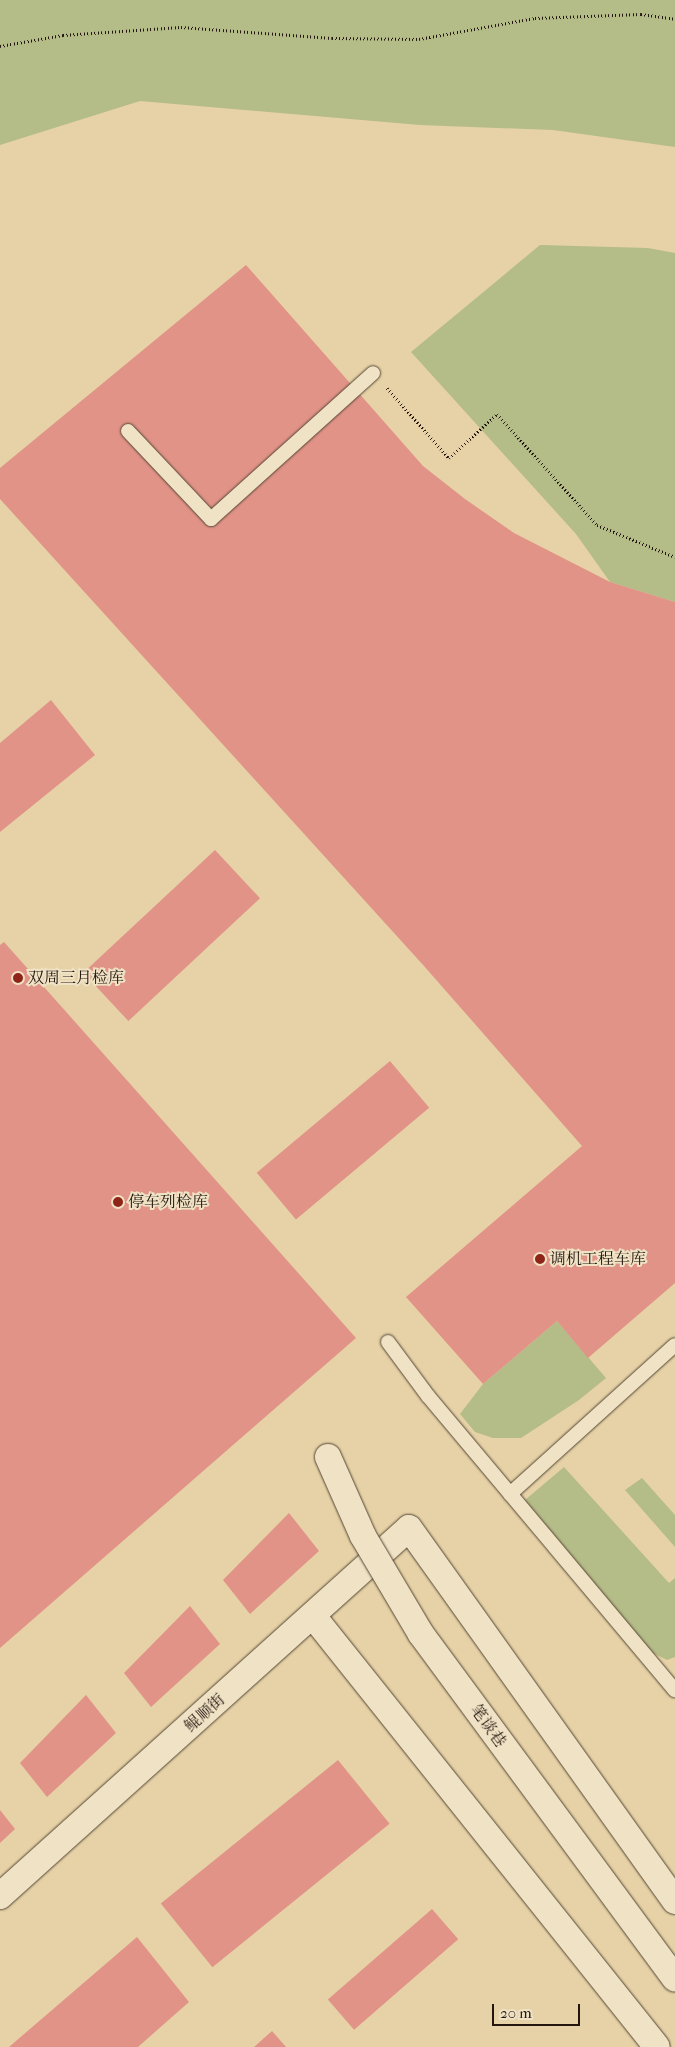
<!DOCTYPE html>
<html>
<head>
<meta charset="utf-8">
<style>
  body { margin:0 }
  #map { position:relative; width:675px; height:2047px; overflow:hidden; background:#e6d2a6; font-family:"IM FELL French Canon","Noto Serif SC",serif }
  div>[style] { position:absolute }
  .green>* { inset:0; background:#b4bc87 }
  .building>* { inset:0; background:#e19387; transform-origin:0 0 }
  .path>* { height:3px; margin-top:-1.5px; transform-origin:0; background:repeating-linear-gradient(90deg,#24160f 0 1px,transparent 0 3.5px) }
  .roads { filter:drop-shadow(0 0 1px #544535) drop-shadow(0 0 1px #544535) }
  .lane>* { height:14px; margin:-7px; padding:0 7px; transform-origin:7px; border-radius:7px; background:#efe2c5 }
  .street>* { height:26px; margin:-13px; padding:0 13px; transform-origin:13px; border-radius:13px; background:#efe2c5 }
  .bridges { filter:drop-shadow(0 0 1px #544535) drop-shadow(0 0 1px #544535) }
  .street-bridge>* { height:26px; margin:-13px; padding:0 13px; transform-origin:13px; border-radius:13px; background:#efe2c5 }
  .dots>* { width:14px; height:14px; translate:-50% -50%; box-sizing:border-box; border:2px solid #efe2c5; border-radius:50% }
  span { translate:-50% -50%; white-space:nowrap; text-align:center; line-height:1.15; -webkit-text-stroke:4px #efe2c5; paint-order:stroke }
  .poi-label { font-size:16px; color:#24160f }
  .left { translate:0 -50%; text-align:left }
  .street-label { font-size:16px; color:#24160f }
  .scale { position:absolute; left:492px; top:2004px; width:88px; height:22px; box-sizing:border-box; border:2px solid #24160f; border-top:0; padding-left:6px; font-size:15px; line-height:18px; white-space:nowrap; color:#24160f; -webkit-text-stroke:4px #efe2c5; paint-order:stroke }
</style>
</head>
<body>
<div id="map">
  <div class="green">
    <div style="clip-path:polygon(0 0,675px 0,675px 147px,553px 130px,420px 125px,140px 101px,0 145px)"></div>
    <div style="clip-path:polygon(540px 245px,648px 248px,675px 253px,675px 602px,610px 582px,576px 534px,411px 352px)"></div>
    <div style="clip-path:polygon(557px 1321px,606px 1378px,579px 1400px,521px 1438px,493px 1438px,475px 1432px,460px 1414px,483px 1384px)"></div>
    <div style="clip-path:polygon(564px 1467px,669px 1583px,675px 1578px,675px 1657px,667px 1660px,653px 1653px,525px 1500px)"></div>
    <div style="clip-path:polygon(642px 1478px,675px 1515px,675px 1547px,625px 1490px)"></div>
  </div>
  <div class="building">
    <div style="clip-path:polygon(246px 265px,423px 466px,465px 499px,514px 533px,610px 582px,675px 602px,675px 1283px,588px 1358px,557px 1321px,483px 1384px,406px 1297px,582px 1146px,424px 966px,0 499px,0 468px)"></div>
    <div style="clip-path:polygon(51px 700px,95px 755px,0 832px,0 743px)"></div>
    <div style="left:215px;top:850px;width:66px;height:180px;rotate:47deg"></div>
    <div style="clip-path:polygon(4px 942px,356px 1338px,0 1648px,0 945px)"></div>
    <div style="left:390px;top:1061px;width:61px;height:174px;rotate:50deg"></div>
    <div style="clip-path:polygon(289px 1513px,319px 1551px,250px 1614px,223px 1580px)"></div>
    <div style="clip-path:polygon(190px 1606px,220px 1644px,151px 1707px,124px 1673px)"></div>
    <div style="clip-path:polygon(86px 1695px,116px 1733px,47px 1797px,20px 1763px)"></div>
    <div style="left:338px;top:1760px;width:82px;height:228px;rotate:51deg"></div>
    <div style="clip-path:polygon(0 1810px,15px 1829px,0 1843px)"></div>
    <div style="left:432px;top:1909px;width:40px;height:138px;rotate:49deg"></div>
    <div style="clip-path:polygon(137px 1937px,189px 2002px,138px 2047px,9px 2047px)"></div>
    <div style="clip-path:polygon(272px 2031px,286px 2047px,254px 2047px)"></div>
  </div>
  <div class="path">
    <div style="left:0;top:46px;width:64px;rotate:-9.9deg"></div>
    <div style="left:63px;top:35px;width:118px;rotate:-3.9deg"></div>
    <div style="left:181px;top:27px;width:151px;rotate:4.2deg"></div>
    <div style="left:332px;top:38px;width:87px;rotate:0.7deg"></div>
    <div style="left:419px;top:39px;width:118px;rotate:-10.3deg"></div>
    <div style="left:535px;top:18px;width:106px;rotate:-2.2deg"></div>
    <div style="left:641px;top:14px;width:34px;rotate:8deg"></div>
    <div style="left:387px;top:388px;width:94px;rotate:48.5deg"></div>
    <div style="left:449px;top:458px;width:65px;rotate:-42.5deg"></div>
    <div style="left:497px;top:414px;width:149px;rotate:48deg"></div>
    <div style="left:597px;top:525px;width:84px;rotate:22.3deg"></div>
  </div>
  <div class="roads">
    <div class="lane">
      <div style="left:128px;top:431px;width:121px;rotate:46.7deg"></div>
      <div style="left:211px;top:519px;width:218px;rotate:-42deg"></div>
      <div style="left:388px;top:1342px;width:67px;rotate:53.5deg"></div>
      <div style="left:428px;top:1396px;width:384px;rotate:50deg"></div>
      <div style="left:510px;top:1494px;width:222px;rotate:-42.1deg"></div>
    </div>
    <div class="street">
      <div style="left:313px;top:1616px;width:551px;rotate:51.41deg"></div>
      <div style="left:0;top:1896px;width:550px;rotate:-41.98deg"></div>
      <div style="left:409px;top:1528px;width:458px;rotate:54.5deg"></div>
    </div>
  </div>
  <div class="bridges">
    <div class="street-bridge">
      <div style="left:328px;top:1457px;width:86px;rotate:66.1deg"></div>
      <div style="left:363px;top:1536px;width:114px;rotate:59.4deg"></div>
      <div style="left:421px;top:1634px;width:428px;rotate:53.6deg"></div>
    </div>
  </div>
  <div class="dots">
    <div style="left:18px;top:978px;background:#8f2418"></div>
    <div style="left:118px;top:1202px;background:#8f2418"></div>
    <div style="left:540px;top:1259px;background:#8f2418"></div>
  </div>
  <div class="poi-label">
    <span class="left" style="left:28px;top:978px">双周三月检库</span>
    <span class="left" style="left:128px;top:1202px">停车列检库</span>
    <span class="left" style="left:550px;top:1259px">调机工程车库</span>
  </div>
  <div class="street-label">
    <span style="left:205px;top:1713px;rotate:-42deg">鲲顺街</span>
    <span style="left:488px;top:1726px;rotate:54deg">笔谈巷</span>
  </div>
  <div class="scale">20 m</div>
</div>
</body>
</html>
